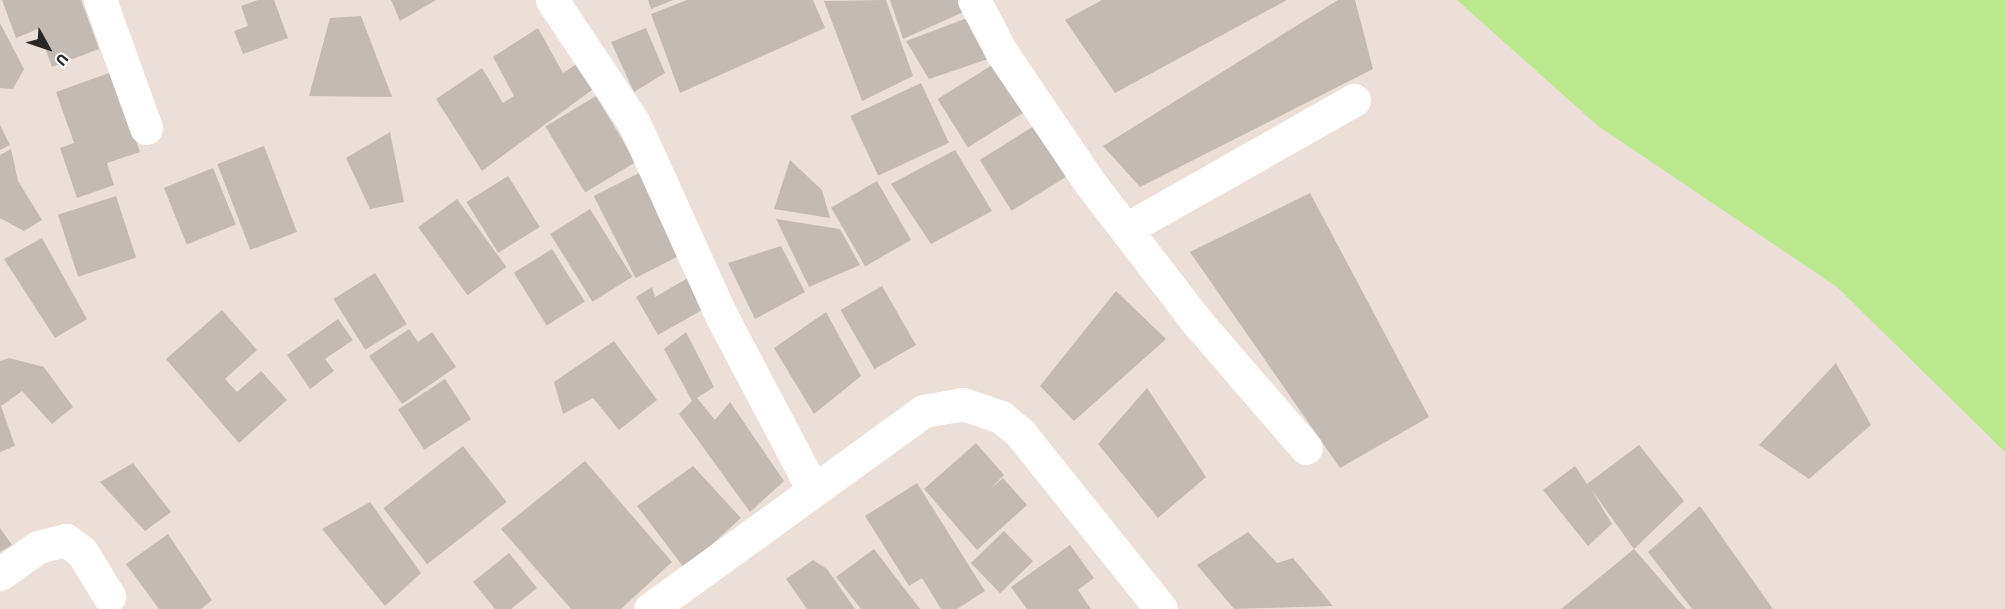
<!DOCTYPE html>
<html>
<head>
<meta charset="utf-8">
<style>
  body { margin:0 }
  #map { position:relative; width:2005px; height:609px; overflow:hidden; background:#ecdfd7; font-family:"Source Sans 3",sans-serif }
  div>[style] { position:absolute }
  .green>* { inset:0; background:#bce88e }
  .building>* { inset:0; background:#c3bbb3; transform-origin:0 0 }
  .street>* { height:33px; margin:-16.5px; padding:0 16.5px; transform-origin:16.5px; border-radius:16.5px; background:#fff }
  span { translate:-50% -50%; white-space:nowrap; text-align:center; line-height:1.15; -webkit-text-stroke:5px #fff; paint-order:stroke }
  .north { position:absolute; left:18px; top:18px; width:60px; height:60px; -webkit-text-stroke:4px #fff; paint-order:stroke; rotate:130deg; font-size:16px; font-weight:700; line-height:24px; text-align:center; color:#272727 }
  .north::after { content:''; display:block; margin:auto; width:21px; height:27px; background:#272727; clip-path:polygon(50% 0,100% 100%,50% 72%,0 100%) }
</style>
</head>
<body>
<div id="map">
  <div class="green">
    <div style="clip-path:polygon(1457px 0,2005px 0,2005px 452px,1837px 287px,1598px 126px)"></div>
  </div>
  <div class="building">
    <div style="clip-path:polygon(2px 0,81px 0,99px 49px,52px 67px,38px 29px,16px 38px)"></div>
    <div style="clip-path:polygon(258px 0,274px 0,288px 38px,243px 54px,234px 31px,248px 26px,241px 6px)"></div>
    <div style="clip-path:polygon(391px 0,436px 0,400px 21px)"></div>
    <div style="clip-path:polygon(648px 0,673px 0,651px 9px)"></div>
    <div style="clip-path:polygon(687px 0,813px 0,825px 28px,680px 93px,651px 14px)"></div>
    <div style="clip-path:polygon(886px 0,913px 76px,862px 101px,824px 1px)"></div>
    <div style="clip-path:polygon(890px 0,965px 0,968px 10px,903px 39px)"></div>
    <div style="clip-path:polygon(1102px 0,1287px 0,1115px 93px,1065px 20px)"></div>
    <div style="clip-path:polygon(1338px 0,1355px 0,1373px 69px,1140px 187px,1103px 146px)"></div>
    <div style="clip-path:polygon(361px 16px,392px 97px,309px 96px,330px 18px)"></div>
    <div style="clip-path:polygon(970px 17px,994px 57px,929px 79px,906px 41px)"></div>
    <div style="clip-path:polygon(0 23px,24px 69px,13px 89px,0 88px)"></div>
    <div style="clip-path:polygon(538px 28px,563px 73px,583px 60px,596px 87px,482px 171px,436px 99px,482px 68px,503px 103px,514px 96px,493px 57px)"></div>
    <div style="clip-path:polygon(646px 28px,665px 73px,634px 92px,611px 42px)"></div>
    <div style="left:997px;top:62px;width:57px;height:70px;rotate:58deg"></div>
    <div style="clip-path:polygon(112px 72px,140px 152px,107px 163px,114px 185px,77px 198px,60px 148px,74px 143px,56px 92px)"></div>
    <div style="left:921px;top:83px;width:66px;height:78px;rotate:65deg"></div>
    <div style="left:596px;top:96px;width:77px;height:59px;rotate:59deg"></div>
    <div style="clip-path:polygon(0 125px,10px 145px,0 150px)"></div>
    <div style="left:1034px;top:126px;width:60px;height:64px;rotate:58deg"></div>
    <div style="clip-path:polygon(390px 132px,404px 202px,370px 209px,346px 158px)"></div>
    <div style="left:264px;top:146px;width:92px;height:50px;rotate:69deg"></div>
    <div style="clip-path:polygon(11px 149px,18px 181px,42px 220px,24px 231px,0 218px,0 155px)"></div>
    <div style="clip-path:polygon(955px 150px,992px 211px,931px 244px,891px 184px)"></div>
    <div style="clip-path:polygon(790px 160px,822px 190px,830px 218px,774px 209px)"></div>
    <div style="left:213px;top:168px;width:61px;height:53px;rotate:68deg"></div>
    <div style="left:641px;top:172px;width:92px;height:53px;rotate:63deg"></div>
    <div style="left:508px;top:176px;width:60px;height:49px;rotate:58deg"></div>
    <div style="left:877px;top:181px;width:68px;height:53px;rotate:60deg"></div>
    <div style="clip-path:polygon(1310px 193px,1429px 417px,1340px 468px,1190px 252px)"></div>
    <div style="left:116px;top:196px;width:65px;height:61px;rotate:72deg"></div>
    <div style="left:457px;top:199px;width:84px;height:48px;rotate:54deg"></div>
    <div style="left:590px;top:209px;width:80px;height:47px;rotate:58deg"></div>
    <div style="clip-path:polygon(776px 219px,840px 229px,860px 265px,809px 287px)"></div>
    <div style="clip-path:polygon(42px 238px,87px 319px,55px 338px,4px 259px)"></div>
    <div style="clip-path:polygon(781px 246px,805px 292px,755px 319px,728px 263px)"></div>
    <div style="left:552px;top:249px;width:62px;height:45px;rotate:58deg"></div>
    <div style="left:375px;top:273px;width:60px;height:49px;rotate:58deg"></div>
    <div style="clip-path:polygon(693px 275px,711px 305px,658px 335px,636px 297px,652px 287px,655px 297px)"></div>
    <div style="left:882px;top:286px;width:68px;height:48px;rotate:60deg"></div>
    <div style="clip-path:polygon(1116px 291px,1166px 339px,1074px 421px,1040px 386px)"></div>
    <div style="clip-path:polygon(222px 310px,257px 350px,225px 379px,237px 392px,261px 371px,287px 400px,239px 443px,166px 359px)"></div>
    <div style="clip-path:polygon(826px 312px,861px 376px,814px 414px,774px 348px)"></div>
    <div style="clip-path:polygon(338px 319px,353px 340px,325px 359px,334px 371px,310px 389px,287px 355px)"></div>
    <div style="clip-path:polygon(409px 329px,418px 342px,432px 332px,456px 367px,402px 404px,369px 356px)"></div>
    <div style="clip-path:polygon(686px 332px,714px 387px,697px 398px,715px 420px,730px 402px,784px 481px,750px 512px,679px 414px,692px 401px,664px 349px)"></div>
    <div style="clip-path:polygon(614px 341px,657px 400px,619px 430px,593px 398px,563px 414px,554px 382px)"></div>
    <div style="clip-path:polygon(9px 358px,44px 367px,73px 407px,52px 424px,22px 391px,1px 406px,15px 446px,0 452px,0 361px)"></div>
    <div style="clip-path:polygon(1836px 363px,1871px 425px,1809px 479px,1759px 445px)"></div>
    <div style="left:445px;top:379px;width:48px;height:56px;rotate:57deg"></div>
    <div style="clip-path:polygon(1147px 388px,1206px 477px,1158px 518px,1098px 444px)"></div>
    <div style="clip-path:polygon(976px 443px,1004px 475px,989px 490px,1003px 478px,1027px 505px,977px 550px,924px 489px)"></div>
    <div style="clip-path:polygon(1639px 445px,1684px 501px,1634px 549px,1591px 489px,1612px 524px,1588px 546px,1543px 490px,1575px 466px,1587px 484px)"></div>
    <div style="left:463px;top:446px;width:71px;height:101px;rotate:52deg"></div>
    <div style="clip-path:polygon(585px 461px,672px 562px,621px 609px,571px 609px,501px 529px)"></div>
    <div style="clip-path:polygon(133px 463px,171px 512px,145px 531px,100px 482px)"></div>
    <div style="clip-path:polygon(693px 466px,741px 518px,685px 569px,637px 506px)"></div>
    <div style="clip-path:polygon(917px 483px,985px 591px,957px 609px,941px 609px,922px 578px,909px 586px,865px 516px)"></div>
    <div style="clip-path:polygon(370px 502px,421px 573px,385px 606px,322px 529px)"></div>
    <div style="clip-path:polygon(1700px 506px,1773px 609px,1692px 609px,1648px 552px)"></div>
    <div style="clip-path:polygon(0 528px,12px 545px,0 552px)"></div>
    <div style="left:1004px;top:531px;width:42px;height:46px;rotate:46deg"></div>
    <div style="clip-path:polygon(1248px 532px,1277px 563px,1293px 558px,1333px 606px,1234px 609px,1197px 565px)"></div>
    <div style="clip-path:polygon(168px 534px,212px 600px,201px 609px,159px 609px,126px 564px)"></div>
    <div style="clip-path:polygon(1070px 545px,1094px 578px,1078px 590px,1091px 609px,1027px 609px,1011px 587px)"></div>
    <div style="clip-path:polygon(874px 549px,920px 609px,861px 609px,836px 577px)"></div>
    <div style="clip-path:polygon(1634px 549px,1686px 609px,1561px 609px)"></div>
    <div style="clip-path:polygon(509px 553px,537px 588px,511px 609px,495px 609px,473px 582px)"></div>
    <div style="clip-path:polygon(813px 560px,827px 569px,855px 609px,807px 609px,786px 579px)"></div>
  </div>
  <div class="street">
    <div style="left:100px;top:0;width:136px;rotate:70.2deg"></div>
    <div style="left:552px;top:0;width:148px;rotate:56.3deg"></div>
    <div style="left:634px;top:123px;width:213px;rotate:65.6deg"></div>
    <div style="left:722px;top:317px;width:193px;rotate:62.2deg"></div>
    <div style="left:974px;top:0;width:60px;rotate:62.2deg"></div>
    <div style="left:1002px;top:53px;width:157px;rotate:55.9deg"></div>
    <div style="left:1090px;top:183px;width:177px;rotate:52.4deg"></div>
    <div style="left:1198px;top:323px;width:165px;rotate:49.2deg"></div>
    <div style="left:1126px;top:229px;width:262px;rotate:-29.5deg"></div>
    <div style="left:0;top:574px;width:47px;rotate:-35.4deg"></div>
    <div style="left:38px;top:547px;width:29px;rotate:-14deg"></div>
    <div style="left:66px;top:540px;width:20px;rotate:37deg"></div>
    <div style="left:82px;top:552px;width:52px;rotate:58.5deg"></div>
    <div style="left:650px;top:609px;width:338px;rotate:-35.9deg"></div>
    <div style="left:924px;top:411px;width:40px;rotate:-10deg"></div>
    <div style="left:963px;top:404px;width:40px;rotate:18.9deg"></div>
    <div style="left:1001px;top:417px;width:26px;rotate:40deg"></div>
    <div style="left:1021px;top:434px;width:224px;rotate:51.3deg"></div>
  </div>
  <div class="north">U</div>
</div>
</body>
</html>
